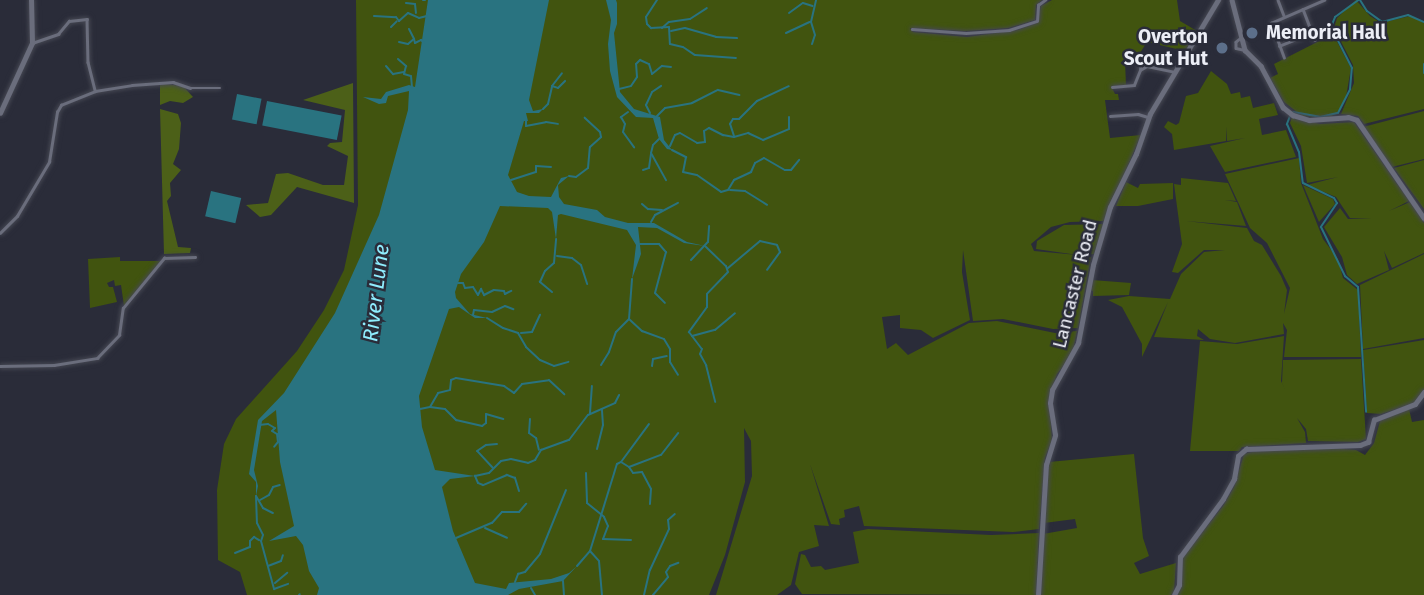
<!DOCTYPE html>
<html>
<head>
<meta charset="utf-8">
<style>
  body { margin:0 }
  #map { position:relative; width:1424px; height:595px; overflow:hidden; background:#2a2c39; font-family:"Fira Sans",sans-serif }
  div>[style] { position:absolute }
  .green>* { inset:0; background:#41540f }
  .forest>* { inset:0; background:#4c6018 }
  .water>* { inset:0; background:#297380; transform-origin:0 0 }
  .stream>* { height:2px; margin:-1px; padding:0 1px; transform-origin:1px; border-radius:1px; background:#297380 }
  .roads { filter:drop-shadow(0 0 2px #464853) drop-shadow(0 0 2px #464853) }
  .minor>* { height:2.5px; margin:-1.25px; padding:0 1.25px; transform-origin:1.25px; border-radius:1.25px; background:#6a6d7c }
  .tertiary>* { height:4.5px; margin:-2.25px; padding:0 2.25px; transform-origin:2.25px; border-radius:2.25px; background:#6a6d7c }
  .dots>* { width:19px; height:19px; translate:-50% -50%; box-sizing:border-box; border:4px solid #2a2c39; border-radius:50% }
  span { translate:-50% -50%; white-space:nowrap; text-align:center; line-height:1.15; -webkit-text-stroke:5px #2a2c39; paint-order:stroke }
  .poi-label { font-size:19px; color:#eceef6; font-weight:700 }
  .left { translate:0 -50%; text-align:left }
  .right { translate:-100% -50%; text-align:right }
  .street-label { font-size:19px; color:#eceef6 }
  .water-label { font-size:21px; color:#8fedfe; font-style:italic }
</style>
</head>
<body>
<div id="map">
  <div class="green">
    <div style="clip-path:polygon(356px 0,462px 0,411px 160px,419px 595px,247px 595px,240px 572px,218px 560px,217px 490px,224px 444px,236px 419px,297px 351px,324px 310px,344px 270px,358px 205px)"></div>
    <div style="clip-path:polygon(484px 0,1042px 0,1036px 5px,1035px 20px,1008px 28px,965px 31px,910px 28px,913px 32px,967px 37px,1018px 30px,1037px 23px,1041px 6px,1052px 0,1177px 0,1180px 21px,1197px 31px,1185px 51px,1147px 42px,1140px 53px,1141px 60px,1125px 61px,1126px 85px,1111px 86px,1115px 94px,1118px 94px,1119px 100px,1105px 100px,1110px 138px,1141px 135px,1104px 221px,1070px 222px,1051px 227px,1031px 244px,1034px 251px,1078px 255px,1036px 249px,1037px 241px,1064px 225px,1104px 224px,1094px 254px,1081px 255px,1091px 257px,1078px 328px,1053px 329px,1003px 319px,973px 321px,963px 250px,962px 272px,970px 320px,933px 338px,921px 330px,900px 328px,900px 315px,882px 317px,887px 349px,896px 343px,908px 355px,969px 323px,997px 321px,1055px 333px,1077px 331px,1072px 355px,1057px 374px,1049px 397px,1052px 440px,1045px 458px,1039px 529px,1013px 532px,864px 526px,859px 506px,844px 510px,845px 517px,839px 519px,840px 525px,831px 524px,810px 464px,829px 526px,814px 525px,819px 546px,799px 552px,791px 585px,777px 595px,716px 595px,752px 476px,751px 441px,744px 428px,745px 482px,725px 555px,709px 595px,439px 595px,397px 298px)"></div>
    <div style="clip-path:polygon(1356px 0,1370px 16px,1381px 23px,1410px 16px,1424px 23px,1424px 109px,1364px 124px,1358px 116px,1341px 114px,1354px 83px,1353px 65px,1334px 28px,1337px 18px)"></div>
    <div style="clip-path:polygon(1333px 34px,1351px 68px,1346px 97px,1337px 113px,1328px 118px,1302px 116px,1284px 102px,1270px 78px,1278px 74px,1274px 64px)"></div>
    <div style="clip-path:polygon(1211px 71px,1227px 84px,1231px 94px,1240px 92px,1241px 98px,1250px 96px,1253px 108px,1274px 103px,1278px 115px,1259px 119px,1262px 135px,1286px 130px,1296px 157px,1225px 172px,1210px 146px,1245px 138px,1227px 141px,1227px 127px,1226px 141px,1174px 150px,1172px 134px,1164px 127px,1168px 121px,1176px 125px,1179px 123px,1186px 96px,1198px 93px)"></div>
    <div style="clip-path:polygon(1424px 111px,1424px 159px,1392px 167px,1363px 127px)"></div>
    <div style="clip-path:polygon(1292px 117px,1320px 124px,1354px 122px,1409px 201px,1389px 211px,1410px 202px,1424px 223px,1424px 253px,1392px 268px,1384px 251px,1389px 270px,1357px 284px,1347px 275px,1342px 257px,1324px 227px,1340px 208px,1348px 219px,1372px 218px,1350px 218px,1336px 197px,1307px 185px,1338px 177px,1307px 183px,1301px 146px,1290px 123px)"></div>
    <div style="clip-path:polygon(1299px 158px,1301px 183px,1323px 239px,1338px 259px,1343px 278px,1358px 290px,1361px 357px,1284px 357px,1287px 330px,1283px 323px,1284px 334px,1235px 343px,1210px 339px,1198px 329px,1197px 336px,1204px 340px,1154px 337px,1168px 302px,1142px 357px,1142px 344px,1122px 307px,1108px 300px,1129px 296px,1170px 299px,1181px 274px,1204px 252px,1225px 250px,1204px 250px,1178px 273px,1172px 272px,1182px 244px,1174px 184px,1181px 185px,1181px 178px,1228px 183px,1236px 201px,1225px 200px,1237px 202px,1246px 226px,1186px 221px,1247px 228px,1254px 241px,1262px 245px,1281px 276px,1287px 290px,1284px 314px,1290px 288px,1267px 243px,1250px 228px,1225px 174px)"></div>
    <div style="clip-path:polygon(1424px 160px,1424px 209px,1394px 168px)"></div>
    <div style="clip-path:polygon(1126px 182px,1138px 188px,1140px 184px,1173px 183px,1173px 199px,1138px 206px,1116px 206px)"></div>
    <div style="clip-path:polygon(1303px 185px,1333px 199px,1335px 204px,1319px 222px)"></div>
    <div style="clip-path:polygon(1424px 254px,1424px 338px,1363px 349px,1360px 285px)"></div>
    <div style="clip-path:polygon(120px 257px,120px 261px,161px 261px,124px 306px,121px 285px,115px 286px,114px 280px,107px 283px,109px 287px,113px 287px,117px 302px,90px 308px,88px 259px)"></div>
    <div style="clip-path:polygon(1092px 280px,1131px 283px,1129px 295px,1093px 296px,1093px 291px,1090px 290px)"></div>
    <div style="clip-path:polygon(1284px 336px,1281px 381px,1286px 392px,1282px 383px,1283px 360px,1361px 359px,1366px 439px,1358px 442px,1308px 441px,1306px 429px,1297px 418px,1305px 432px,1306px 443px,1242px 447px,1239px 451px,1190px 451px,1200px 341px,1237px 344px)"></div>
    <div style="clip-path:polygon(1424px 340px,1424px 389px,1415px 403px,1381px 414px,1367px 413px,1363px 350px)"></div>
    <div style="clip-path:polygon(1409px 409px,1412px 422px,1424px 420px,1424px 595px,1177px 595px,1183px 557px,1223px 506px,1234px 487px,1244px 454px,1260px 450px,1331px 448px,1356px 450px,1365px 455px,1374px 443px,1380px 421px)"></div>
    <div style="clip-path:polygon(1134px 454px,1143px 538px,1149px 556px,1134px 563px,1140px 574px,1176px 563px,1174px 592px,1171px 595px,1040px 595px,1043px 534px,1077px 528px,1075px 519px,1044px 523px,1049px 462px)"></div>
    <div style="clip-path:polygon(868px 529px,991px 535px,1039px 533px,1036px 595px,802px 594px,795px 584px,801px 554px,805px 555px,811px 567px,821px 566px,825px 570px,859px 563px,853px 532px)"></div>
  </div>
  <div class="forest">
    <div style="clip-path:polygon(353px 83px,354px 203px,297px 187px,271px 215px,260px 217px,246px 205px,268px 203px,276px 174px,288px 173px,323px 185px,344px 185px,348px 156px,327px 146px,330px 143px,342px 142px,345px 110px,303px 100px)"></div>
    <div style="clip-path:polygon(164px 84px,183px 86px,193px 97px,183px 103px,170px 101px,160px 105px,160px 85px)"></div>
    <div style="clip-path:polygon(160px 109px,178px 114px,181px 123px,179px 149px,173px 164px,181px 170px,170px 183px,171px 196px,167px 201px,178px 247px,191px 248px,190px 253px,164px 254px)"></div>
  </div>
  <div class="water">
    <div style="clip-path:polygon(428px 0,549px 0,529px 100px,533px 111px,543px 109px,539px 113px,526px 113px,528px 121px,524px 121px,508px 175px,517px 192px,529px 196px,551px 197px,561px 178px,569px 176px,558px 185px,559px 197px,564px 204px,597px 210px,605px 217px,628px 223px,654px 223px,687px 242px,705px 246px,684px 243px,657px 228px,638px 227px,641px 254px,632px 279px,636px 245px,627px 230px,561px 214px,558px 215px,556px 239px,552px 212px,548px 208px,500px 206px,484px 242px,461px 274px,455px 292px,456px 298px,470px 314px,487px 318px,475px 318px,459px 307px,449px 309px,419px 396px,422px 427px,435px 470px,475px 476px,450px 479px,442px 487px,453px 531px,475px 583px,506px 589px,509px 583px,551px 579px,569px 573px,577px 566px,563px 581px,519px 589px,508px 595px,317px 595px,319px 588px,309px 571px,303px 545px,296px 536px,269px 541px,294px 526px,280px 462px,276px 410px,262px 421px,254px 470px,258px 486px,256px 496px,256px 482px,249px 474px,258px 420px,284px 393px,335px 313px,379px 215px,408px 110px,409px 91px,388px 96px,386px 103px,379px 104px,363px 97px,381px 99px,386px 92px,409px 85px,415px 87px)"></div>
    <div style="clip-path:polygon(606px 0,616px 0,617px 3px,617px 24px,614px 33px,620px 92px,634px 109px,660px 117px,664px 140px,672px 150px,667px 149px,659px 139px,653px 118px,636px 117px,617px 97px,610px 71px,608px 44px,611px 20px)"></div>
    <div style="left:237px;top:94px;width:25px;height:26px;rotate:11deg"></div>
    <div style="left:267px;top:101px;width:76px;height:25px;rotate:11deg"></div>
    <div style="left:211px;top:191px;width:31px;height:26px;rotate:13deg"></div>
  </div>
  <div class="stream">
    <div style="left:423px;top:0;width:2px"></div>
    <div style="left:657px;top:0;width:20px;rotate:123deg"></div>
    <div style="left:646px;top:17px;width:7px;rotate:82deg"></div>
    <div style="left:647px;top:24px;width:6px;rotate:45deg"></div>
    <div style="left:651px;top:28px;width:18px;rotate:-3deg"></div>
    <div style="left:669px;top:27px;width:17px;rotate:87deg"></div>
    <div style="left:670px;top:44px;width:13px;rotate:13deg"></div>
    <div style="left:683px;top:47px;width:14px;rotate:34deg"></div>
    <div style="left:695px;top:55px;width:41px;rotate:4.2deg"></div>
    <div style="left:1360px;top:0;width:13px;rotate:58deg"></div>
    <div style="left:1367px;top:11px;width:19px;rotate:36deg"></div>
    <div style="left:1382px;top:22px;width:27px;rotate:-15deg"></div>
    <div style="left:1408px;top:15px;width:17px;rotate:24deg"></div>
    <div style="left:406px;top:3px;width:9px;rotate:6deg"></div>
    <div style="left:415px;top:4px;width:9px;rotate:84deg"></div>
    <div style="left:789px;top:13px;width:17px;rotate:-36deg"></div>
    <div style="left:803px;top:3px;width:10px;rotate:17deg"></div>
    <div style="left:374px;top:16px;width:22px;rotate:3deg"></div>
    <div style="left:396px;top:17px;width:5px;rotate:53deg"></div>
    <div style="left:399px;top:21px;width:12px;rotate:-42deg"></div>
    <div style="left:408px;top:13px;width:12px;rotate:24deg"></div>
    <div style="left:419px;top:18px;width:8px;rotate:-14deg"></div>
    <div style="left:391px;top:27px;width:8px;rotate:-45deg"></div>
    <div style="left:662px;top:28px;width:9px;rotate:-41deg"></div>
    <div style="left:669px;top:22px;width:21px;rotate:-8deg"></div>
    <div style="left:690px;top:19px;width:20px;rotate:-33deg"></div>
    <div style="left:409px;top:29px;width:11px;rotate:63deg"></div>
    <div style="left:671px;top:31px;width:14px;rotate:-12deg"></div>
    <div style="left:685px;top:28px;width:32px;rotate:16deg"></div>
    <div style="left:716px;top:37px;width:21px;rotate:3deg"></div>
    <div style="left:786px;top:33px;width:26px;rotate:-25deg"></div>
    <div style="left:399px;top:42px;width:9px;rotate:13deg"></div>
    <div style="left:408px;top:44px;width:8px;rotate:-40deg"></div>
    <div style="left:414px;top:39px;width:4px;rotate:76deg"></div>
    <div style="left:415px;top:43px;width:7px;rotate:-27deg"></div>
    <div style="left:421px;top:40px;width:4px;rotate:45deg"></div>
    <div style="left:812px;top:44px;width:9px;rotate:-72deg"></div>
    <div style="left:815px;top:35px;width:14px;rotate:-107deg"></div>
    <div style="left:811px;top:22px;width:23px;rotate:-77deg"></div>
    <div style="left:398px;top:59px;width:11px;rotate:41deg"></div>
    <div style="left:406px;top:66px;width:8px;rotate:104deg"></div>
    <div style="left:404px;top:74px;width:7px;rotate:16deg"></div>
    <div style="left:411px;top:76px;width:12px;rotate:85deg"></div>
    <div style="left:1424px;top:64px;width:9px;rotate:90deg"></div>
    <div style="left:386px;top:66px;width:11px;rotate:49deg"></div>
    <div style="left:393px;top:74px;width:11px;rotate:-10deg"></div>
    <div style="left:552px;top:86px;width:6px;rotate:18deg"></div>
    <div style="left:558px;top:88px;width:10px;rotate:-45deg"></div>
    <div style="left:619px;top:89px;width:12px;rotate:-14deg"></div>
    <div style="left:631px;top:86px;width:11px;rotate:-56deg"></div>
    <div style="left:637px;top:77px;width:13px;rotate:-94deg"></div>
    <div style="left:636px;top:64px;width:6px;rotate:-45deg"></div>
    <div style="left:640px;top:60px;width:10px;rotate:24deg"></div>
    <div style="left:649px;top:64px;width:10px;rotate:73deg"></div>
    <div style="left:652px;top:74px;width:13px;rotate:-39deg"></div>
    <div style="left:662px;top:66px;width:9px;rotate:6deg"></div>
    <div style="left:543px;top:109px;width:7px;rotate:-45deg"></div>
    <div style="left:548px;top:104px;width:18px;rotate:-77deg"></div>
    <div style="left:552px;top:86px;width:16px;rotate:-52deg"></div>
    <div style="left:628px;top:112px;width:9px;rotate:144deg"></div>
    <div style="left:621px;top:117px;width:8px;rotate:60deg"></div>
    <div style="left:625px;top:124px;width:8px;rotate:104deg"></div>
    <div style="left:623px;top:132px;width:19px;rotate:54deg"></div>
    <div style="left:1293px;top:112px;width:27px;rotate:10deg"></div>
    <div style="left:1320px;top:117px;width:18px;rotate:-13deg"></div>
    <div style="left:1338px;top:113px;width:27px;rotate:-63deg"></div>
    <div style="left:1350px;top:89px;width:21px;rotate:-85deg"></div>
    <div style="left:1352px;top:68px;width:46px;rotate:-117.1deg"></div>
    <div style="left:1331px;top:27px;width:11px;rotate:-68deg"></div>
    <div style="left:1335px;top:17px;width:29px;rotate:-36deg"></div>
    <div style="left:650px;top:113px;width:9px;rotate:-117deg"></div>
    <div style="left:646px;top:105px;width:14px;rotate:-65deg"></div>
    <div style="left:652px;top:92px;width:11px;rotate:-34deg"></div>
    <div style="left:657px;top:116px;width:11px;rotate:-45deg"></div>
    <div style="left:665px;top:108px;width:27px;rotate:-10deg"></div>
    <div style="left:692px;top:103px;width:29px;rotate:-27deg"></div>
    <div style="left:718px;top:90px;width:22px;rotate:13deg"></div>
    <div style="left:1290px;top:116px;width:9px;rotate:111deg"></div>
    <div style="left:1287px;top:124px;width:30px;rotate:67deg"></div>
    <div style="left:1299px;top:152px;width:31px;rotate:83deg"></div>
    <div style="left:1303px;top:183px;width:34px;rotate:26deg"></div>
    <div style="left:1334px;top:198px;width:6px;rotate:59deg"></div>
    <div style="left:1337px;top:203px;width:29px;rotate:124deg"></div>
    <div style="left:1321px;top:227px;width:55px;rotate:63.9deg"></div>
    <div style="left:1345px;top:276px;width:17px;rotate:40deg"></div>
    <div style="left:1358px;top:287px;width:125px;rotate:86.3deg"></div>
    <div style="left:526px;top:121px;width:5px;rotate:90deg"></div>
    <div style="left:526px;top:126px;width:20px;rotate:-11deg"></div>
    <div style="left:546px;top:122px;width:12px;rotate:9deg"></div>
    <div style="left:734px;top:136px;width:13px;rotate:-108deg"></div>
    <div style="left:730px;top:124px;width:6px;rotate:-59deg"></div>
    <div style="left:733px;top:119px;width:6px"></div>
    <div style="left:739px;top:119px;width:25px;rotate:-45deg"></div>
    <div style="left:757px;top:101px;width:35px;rotate:-25deg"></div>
    <div style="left:659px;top:139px;width:8px;rotate:135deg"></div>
    <div style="left:653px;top:145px;width:8px;rotate:104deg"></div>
    <div style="left:651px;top:153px;width:31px;rotate:61deg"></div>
    <div style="left:670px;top:146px;width:12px;rotate:-66deg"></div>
    <div style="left:675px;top:135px;width:5px;rotate:-22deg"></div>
    <div style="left:680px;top:133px;width:20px;rotate:30deg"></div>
    <div style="left:697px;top:143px;width:8px;rotate:-7deg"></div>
    <div style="left:705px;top:142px;width:11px;rotate:-95deg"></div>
    <div style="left:704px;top:131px;width:6px;rotate:-31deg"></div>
    <div style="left:709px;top:128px;width:16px;rotate:27deg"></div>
    <div style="left:723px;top:135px;width:11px;rotate:10deg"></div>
    <div style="left:734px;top:137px;width:15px;rotate:-16deg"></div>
    <div style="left:748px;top:133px;width:17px;rotate:25deg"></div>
    <div style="left:763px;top:140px;width:28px;rotate:-23deg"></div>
    <div style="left:789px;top:129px;width:12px;rotate:-90deg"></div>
    <div style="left:672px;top:150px;width:16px;rotate:27deg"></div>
    <div style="left:686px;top:157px;width:15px;rotate:101deg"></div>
    <div style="left:683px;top:172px;width:14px;rotate:12deg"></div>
    <div style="left:697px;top:175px;width:29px;rotate:35deg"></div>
    <div style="left:721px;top:192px;width:7px;rotate:-16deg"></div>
    <div style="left:728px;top:190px;width:12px;rotate:-59deg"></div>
    <div style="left:734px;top:180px;width:19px;rotate:-25deg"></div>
    <div style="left:751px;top:172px;width:10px;rotate:-66deg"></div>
    <div style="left:755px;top:163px;width:10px;rotate:-29deg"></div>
    <div style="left:764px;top:158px;width:24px;rotate:30deg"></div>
    <div style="left:785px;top:170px;width:6px"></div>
    <div style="left:791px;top:170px;width:13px;rotate:-51deg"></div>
    <div style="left:643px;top:170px;width:6px;rotate:-18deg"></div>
    <div style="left:649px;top:168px;width:14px;rotate:-82deg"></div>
    <div style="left:569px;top:176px;width:7px;rotate:8deg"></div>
    <div style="left:576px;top:177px;width:15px;rotate:-37deg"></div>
    <div style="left:588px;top:168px;width:21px;rotate:-85deg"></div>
    <div style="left:590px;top:147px;width:15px;rotate:-42deg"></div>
    <div style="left:601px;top:137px;width:5px;rotate:-101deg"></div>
    <div style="left:600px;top:132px;width:21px;rotate:-137deg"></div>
    <div style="left:511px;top:180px;width:26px;rotate:-18deg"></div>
    <div style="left:536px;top:172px;width:6px;rotate:-90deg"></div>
    <div style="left:536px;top:166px;width:15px;rotate:4deg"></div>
    <div style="left:730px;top:190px;width:15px;rotate:4deg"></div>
    <div style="left:745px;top:191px;width:26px;rotate:32deg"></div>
    <div style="left:642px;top:204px;width:8px;rotate:40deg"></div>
    <div style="left:648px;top:209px;width:14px;rotate:4deg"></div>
    <div style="left:651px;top:222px;width:8px;rotate:-60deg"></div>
    <div style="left:655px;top:215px;width:26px;rotate:-28deg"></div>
    <div style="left:640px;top:244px;width:19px"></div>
    <div style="left:659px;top:244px;width:11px;rotate:49deg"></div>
    <div style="left:666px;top:252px;width:42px;rotate:105deg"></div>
    <div style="left:655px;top:293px;width:14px;rotate:45deg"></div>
    <div style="left:705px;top:246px;width:29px;rotate:44deg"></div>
    <div style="left:726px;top:266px;width:6px;rotate:72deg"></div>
    <div style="left:728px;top:272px;width:30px;rotate:134deg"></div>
    <div style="left:707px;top:294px;width:13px;rotate:90deg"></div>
    <div style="left:707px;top:307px;width:31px;rotate:126deg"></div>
    <div style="left:689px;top:332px;width:21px;rotate:53deg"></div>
    <div style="left:702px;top:349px;width:5px;rotate:112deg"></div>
    <div style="left:700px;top:354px;width:13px;rotate:61deg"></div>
    <div style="left:706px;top:365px;width:38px;rotate:76deg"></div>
    <div style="left:557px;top:256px;width:15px;rotate:8deg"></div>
    <div style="left:572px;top:258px;width:11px;rotate:38deg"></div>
    <div style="left:581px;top:265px;width:20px;rotate:72deg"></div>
    <div style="left:691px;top:260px;width:25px;rotate:-47deg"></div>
    <div style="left:708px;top:242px;width:16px;rotate:-86deg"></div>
    <div style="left:728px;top:268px;width:42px;rotate:-40.2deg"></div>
    <div style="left:760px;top:241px;width:17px;rotate:13deg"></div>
    <div style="left:777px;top:245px;width:8px;rotate:67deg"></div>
    <div style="left:780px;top:252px;width:22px;rotate:126deg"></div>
    <div style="left:458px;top:283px;width:5px"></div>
    <div style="left:463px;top:283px;width:5px;rotate:68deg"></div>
    <div style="left:465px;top:288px;width:8px;rotate:-7deg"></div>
    <div style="left:473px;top:287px;width:9px;rotate:58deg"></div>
    <div style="left:478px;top:295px;width:7px;rotate:-63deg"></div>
    <div style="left:481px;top:289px;width:7px;rotate:63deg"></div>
    <div style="left:484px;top:295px;width:11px;rotate:-27deg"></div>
    <div style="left:494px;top:290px;width:10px;rotate:6deg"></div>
    <div style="left:504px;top:291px;width:3px;rotate:72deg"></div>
    <div style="left:505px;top:294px;width:7px;rotate:-27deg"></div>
    <div style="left:552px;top:292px;width:16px;rotate:-140deg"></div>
    <div style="left:540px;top:282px;width:12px;rotate:-66deg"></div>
    <div style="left:545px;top:271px;width:12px;rotate:-42deg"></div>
    <div style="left:554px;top:263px;width:24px;rotate:-85deg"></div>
    <div style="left:473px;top:315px;width:5px;rotate:-79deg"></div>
    <div style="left:474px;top:310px;width:18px;rotate:6deg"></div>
    <div style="left:492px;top:312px;width:14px;rotate:-25deg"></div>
    <div style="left:505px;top:306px;width:9px;rotate:21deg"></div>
    <div style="left:487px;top:318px;width:19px;rotate:32deg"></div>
    <div style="left:503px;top:328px;width:16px;rotate:18deg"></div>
    <div style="left:518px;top:333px;width:16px;rotate:60deg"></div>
    <div style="left:526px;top:347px;width:19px;rotate:43deg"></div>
    <div style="left:540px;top:360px;width:15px;rotate:23deg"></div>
    <div style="left:554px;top:366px;width:15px;rotate:-16deg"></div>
    <div style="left:629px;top:319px;width:18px;rotate:43deg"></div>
    <div style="left:642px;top:331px;width:23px;rotate:20deg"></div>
    <div style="left:664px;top:339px;width:12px;rotate:59deg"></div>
    <div style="left:670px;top:349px;width:13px;rotate:90deg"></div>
    <div style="left:670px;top:362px;width:15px;rotate:58deg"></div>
    <div style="left:521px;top:333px;width:11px;rotate:-5deg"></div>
    <div style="left:532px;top:332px;width:19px;rotate:-65deg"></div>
    <div style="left:692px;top:336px;width:24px;rotate:-15deg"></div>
    <div style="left:715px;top:330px;width:26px;rotate:-40deg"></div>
    <div style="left:601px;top:365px;width:15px;rotate:-58deg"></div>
    <div style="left:609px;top:352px;width:21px;rotate:-71deg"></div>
    <div style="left:616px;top:332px;width:18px;rotate:-45deg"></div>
    <div style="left:629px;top:319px;width:40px;rotate:-85.7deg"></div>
    <div style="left:652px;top:366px;width:7px;rotate:-82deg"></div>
    <div style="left:653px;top:359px;width:14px;rotate:-12deg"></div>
    <div style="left:430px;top:407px;width:15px;rotate:8deg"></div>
    <div style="left:445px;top:409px;width:16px;rotate:45deg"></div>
    <div style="left:456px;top:420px;width:27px;rotate:13deg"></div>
    <div style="left:482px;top:426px;width:5px;rotate:-37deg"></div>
    <div style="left:486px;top:423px;width:9px;rotate:-90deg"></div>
    <div style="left:486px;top:414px;width:18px;rotate:16deg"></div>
    <div style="left:420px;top:409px;width:10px;rotate:-11deg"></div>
    <div style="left:430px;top:407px;width:16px;rotate:-60deg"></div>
    <div style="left:438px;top:393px;width:12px;rotate:-14deg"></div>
    <div style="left:450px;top:390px;width:10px;rotate:-84deg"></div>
    <div style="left:451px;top:380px;width:5px;rotate:-22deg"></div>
    <div style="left:456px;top:378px;width:49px;rotate:9.5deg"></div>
    <div style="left:504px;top:386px;width:12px;rotate:35deg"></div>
    <div style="left:514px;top:393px;width:12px;rotate:-48deg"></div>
    <div style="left:522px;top:384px;width:27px;rotate:-8deg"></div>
    <div style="left:549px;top:380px;width:21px;rotate:43deg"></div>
    <div style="left:590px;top:413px;width:27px;rotate:-86deg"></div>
    <div style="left:530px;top:419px;width:14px;rotate:94deg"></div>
    <div style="left:529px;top:433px;width:9px;rotate:36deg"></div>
    <div style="left:536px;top:438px;width:12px;rotate:76deg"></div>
    <div style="left:259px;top:425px;width:9px;rotate:-6deg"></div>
    <div style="left:268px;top:424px;width:8px;rotate:30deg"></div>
    <div style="left:275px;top:428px;width:4px;rotate:135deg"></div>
    <div style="left:272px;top:431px;width:6px;rotate:31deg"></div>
    <div style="left:277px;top:434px;width:8px;rotate:83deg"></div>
    <div style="left:278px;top:442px;width:6px;rotate:129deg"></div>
    <div style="left:597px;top:449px;width:25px;rotate:-76deg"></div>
    <div style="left:603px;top:425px;width:16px;rotate:-94deg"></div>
    <div style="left:621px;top:462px;width:47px;rotate:-53.6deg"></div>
    <div style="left:629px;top:467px;width:7px;rotate:56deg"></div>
    <div style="left:633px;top:473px;width:9px;rotate:-6deg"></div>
    <div style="left:642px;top:472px;width:19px;rotate:62deg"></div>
    <div style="left:651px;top:489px;width:15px;rotate:94deg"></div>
    <div style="left:493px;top:468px;width:23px;rotate:-133deg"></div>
    <div style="left:477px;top:451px;width:11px;rotate:-34deg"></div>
    <div style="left:486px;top:445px;width:11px;rotate:-5deg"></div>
    <div style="left:586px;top:473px;width:30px;rotate:88deg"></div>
    <div style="left:587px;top:503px;width:22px;rotate:39deg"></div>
    <div style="left:604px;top:517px;width:10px;rotate:66deg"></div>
    <div style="left:608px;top:526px;width:14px;rotate:111deg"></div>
    <div style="left:603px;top:539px;width:28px;rotate:2deg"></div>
    <div style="left:519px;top:491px;width:14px;rotate:-107deg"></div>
    <div style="left:515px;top:478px;width:9px;rotate:-159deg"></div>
    <div style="left:507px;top:475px;width:26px;rotate:157deg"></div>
    <div style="left:483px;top:485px;width:5px;rotate:-158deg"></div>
    <div style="left:478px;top:483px;width:8px;rotate:-113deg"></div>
    <div style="left:475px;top:476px;width:14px;rotate:-12deg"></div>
    <div style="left:489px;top:473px;width:17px;rotate:-45deg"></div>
    <div style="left:501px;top:461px;width:10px;rotate:-11deg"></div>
    <div style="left:511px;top:459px;width:17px;rotate:13deg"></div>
    <div style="left:528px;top:463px;width:8px;rotate:-23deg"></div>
    <div style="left:535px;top:460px;width:12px;rotate:-59deg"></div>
    <div style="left:541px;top:450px;width:30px;rotate:-20deg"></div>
    <div style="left:569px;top:440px;width:31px;rotate:-53deg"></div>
    <div style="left:588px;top:415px;width:30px;rotate:-24deg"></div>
    <div style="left:615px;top:403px;width:9px;rotate:-63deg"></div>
    <div style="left:256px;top:496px;width:27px;rotate:88deg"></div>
    <div style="left:257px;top:523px;width:13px;rotate:63deg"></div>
    <div style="left:263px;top:535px;width:6px;rotate:108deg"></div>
    <div style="left:261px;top:541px;width:50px;rotate:74.8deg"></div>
    <div style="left:274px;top:589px;width:15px;rotate:-20deg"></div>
    <div style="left:256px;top:496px;width:14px;rotate:60deg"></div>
    <div style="left:263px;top:508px;width:11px;rotate:27deg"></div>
    <div style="left:260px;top:500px;width:10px;rotate:-29deg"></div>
    <div style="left:269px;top:495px;width:9px;rotate:-63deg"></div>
    <div style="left:273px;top:487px;width:7px;rotate:-16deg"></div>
    <div style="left:485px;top:528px;width:24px;rotate:24deg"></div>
    <div style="left:456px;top:538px;width:39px;rotate:-23deg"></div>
    <div style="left:492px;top:523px;width:15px;rotate:-48deg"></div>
    <div style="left:502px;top:512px;width:17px"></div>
    <div style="left:519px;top:512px;width:11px;rotate:-49deg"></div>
    <div style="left:590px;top:551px;width:13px;rotate:48deg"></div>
    <div style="left:599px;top:561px;width:34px;rotate:85deg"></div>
    <div style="left:235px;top:553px;width:16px;rotate:-22deg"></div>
    <div style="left:250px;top:547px;width:6px;rotate:-90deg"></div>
    <div style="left:250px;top:541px;width:6px;rotate:-45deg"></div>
    <div style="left:254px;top:537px;width:6px;rotate:31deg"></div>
    <div style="left:268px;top:566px;width:14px;rotate:-21deg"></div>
    <div style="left:281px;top:561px;width:6px;rotate:-72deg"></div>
    <div style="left:577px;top:566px;width:20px;rotate:-49deg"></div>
    <div style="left:590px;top:551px;width:91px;rotate:-72.8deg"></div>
    <div style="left:617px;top:464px;width:4px;rotate:-27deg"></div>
    <div style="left:621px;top:462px;width:9px;rotate:32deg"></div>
    <div style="left:629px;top:467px;width:34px;rotate:-21deg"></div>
    <div style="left:661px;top:455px;width:28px;rotate:-52deg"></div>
    <div style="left:563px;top:581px;width:14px;rotate:86deg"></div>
    <div style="left:515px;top:582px;width:9px;rotate:-69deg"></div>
    <div style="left:518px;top:574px;width:7px;rotate:-16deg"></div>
    <div style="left:525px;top:572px;width:23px;rotate:-50deg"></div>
    <div style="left:540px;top:554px;width:69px;rotate:-67.9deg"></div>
    <div style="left:275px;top:583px;width:16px;rotate:-40deg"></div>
    <div style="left:531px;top:588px;width:8px;rotate:60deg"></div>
    <div style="left:299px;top:595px;width:1px;rotate:-45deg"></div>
    <div style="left:644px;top:595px;width:26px;rotate:-77deg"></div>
    <div style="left:650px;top:570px;width:45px;rotate:-65.1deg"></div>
    <div style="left:669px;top:529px;width:9px;rotate:-96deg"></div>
    <div style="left:668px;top:520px;width:9px;rotate:-41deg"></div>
    <div style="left:653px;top:595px;width:23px;rotate:-50deg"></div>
    <div style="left:668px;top:577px;width:5px;rotate:-112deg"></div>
    <div style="left:666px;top:572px;width:7px;rotate:-56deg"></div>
    <div style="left:670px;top:566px;width:9px;rotate:-21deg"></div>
  </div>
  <div class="roads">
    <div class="minor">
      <div style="left:1278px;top:0;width:17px;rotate:69deg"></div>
      <div style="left:1303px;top:9px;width:33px;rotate:69deg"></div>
      <div style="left:912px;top:29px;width:54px;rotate:4.2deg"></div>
      <div style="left:966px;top:33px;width:43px;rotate:-4deg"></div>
      <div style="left:1009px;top:30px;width:29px;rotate:-18deg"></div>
      <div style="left:1037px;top:21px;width:16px;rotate:-86deg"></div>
      <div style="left:1038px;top:5px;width:9px;rotate:-36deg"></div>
      <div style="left:1241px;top:38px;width:6px;rotate:141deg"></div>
      <div style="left:1236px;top:42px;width:6px;rotate:90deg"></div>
      <div style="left:1236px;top:48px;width:9px;rotate:13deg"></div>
      <div style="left:32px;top:43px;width:28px;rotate:-19deg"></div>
      <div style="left:58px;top:34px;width:17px;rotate:-50deg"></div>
      <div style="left:69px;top:21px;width:18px;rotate:-6deg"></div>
      <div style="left:87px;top:19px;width:43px;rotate:88.7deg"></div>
      <div style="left:88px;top:62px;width:30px;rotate:76deg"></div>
      <div style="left:1279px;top:46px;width:35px;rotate:-22deg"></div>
      <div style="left:1284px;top:58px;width:37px;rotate:-110deg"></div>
      <div style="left:1271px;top:23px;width:58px;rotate:-23.5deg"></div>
      <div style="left:1139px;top:62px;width:7px;rotate:74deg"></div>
      <div style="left:1112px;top:87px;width:22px;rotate:-5deg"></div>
      <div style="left:1134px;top:85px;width:16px;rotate:-68deg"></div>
      <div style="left:1140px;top:70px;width:8px;rotate:-30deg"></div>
      <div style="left:1147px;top:66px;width:29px;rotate:12deg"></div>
      <div style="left:1110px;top:116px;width:28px;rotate:-4deg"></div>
      <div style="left:1138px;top:114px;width:10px;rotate:17deg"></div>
      <div style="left:0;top:233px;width:24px;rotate:-45deg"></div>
      <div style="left:17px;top:216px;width:63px;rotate:-59.3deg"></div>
      <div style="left:49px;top:162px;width:51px;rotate:-80.9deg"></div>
      <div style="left:57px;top:112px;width:8px;rotate:-60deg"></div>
      <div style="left:61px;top:105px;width:37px;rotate:-22deg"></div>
      <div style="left:95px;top:91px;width:37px;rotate:-9deg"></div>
      <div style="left:132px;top:85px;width:41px;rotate:-4.2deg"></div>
      <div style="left:173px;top:82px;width:18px;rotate:19deg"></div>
      <div style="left:190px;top:88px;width:30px"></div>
      <div style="left:0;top:366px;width:54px;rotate:-1.1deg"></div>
      <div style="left:54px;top:365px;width:44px;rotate:-9.2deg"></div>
      <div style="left:97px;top:358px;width:32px;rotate:-46deg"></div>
      <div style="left:119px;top:335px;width:27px;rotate:-82deg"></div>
      <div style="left:123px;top:308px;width:65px;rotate:-50.6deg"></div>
      <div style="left:164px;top:258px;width:31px;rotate:-2deg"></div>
    </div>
    <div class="tertiary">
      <div style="left:1232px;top:0;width:52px;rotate:75.4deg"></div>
      <div style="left:1245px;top:50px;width:23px;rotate:45deg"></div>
      <div style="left:1261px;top:66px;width:47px;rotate:61.8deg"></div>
      <div style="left:1283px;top:107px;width:13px;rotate:39deg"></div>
      <div style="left:1293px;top:115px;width:17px;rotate:17deg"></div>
      <div style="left:1309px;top:120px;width:39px;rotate:-4deg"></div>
      <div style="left:1348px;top:117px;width:9px;rotate:18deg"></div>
      <div style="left:1357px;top:120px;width:119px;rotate:55.6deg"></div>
      <div style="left:0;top:113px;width:77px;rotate:-65.4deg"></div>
      <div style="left:32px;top:43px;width:43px;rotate:-91.3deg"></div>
      <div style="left:1038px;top:595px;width:130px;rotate:-86.5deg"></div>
      <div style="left:1046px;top:465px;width:31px;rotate:-73deg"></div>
      <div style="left:1055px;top:435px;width:32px;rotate:-99deg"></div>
      <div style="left:1050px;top:403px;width:13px;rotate:-81deg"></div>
      <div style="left:1052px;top:390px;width:54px;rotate:-61deg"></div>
      <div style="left:1078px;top:343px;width:79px;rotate:-79.1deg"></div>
      <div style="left:1093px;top:265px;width:60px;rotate:-73.7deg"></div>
      <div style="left:1110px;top:207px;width:59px;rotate:-63.9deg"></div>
      <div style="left:1136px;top:154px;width:42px;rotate:-70.7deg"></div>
      <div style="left:1150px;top:114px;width:133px;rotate:-59.2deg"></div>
      <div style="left:1174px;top:595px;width:11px;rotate:-63deg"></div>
      <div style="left:1179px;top:585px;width:28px;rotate:-88deg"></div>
      <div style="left:1180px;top:557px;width:72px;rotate:-53.4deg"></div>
      <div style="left:1223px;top:499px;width:23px;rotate:-61deg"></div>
      <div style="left:1234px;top:479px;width:23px;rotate:-80deg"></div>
      <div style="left:1238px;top:456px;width:11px;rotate:-41deg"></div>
      <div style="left:1246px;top:449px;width:114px;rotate:-2deg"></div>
      <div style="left:1360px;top:445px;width:9px;rotate:-21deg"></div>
      <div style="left:1368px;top:442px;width:23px;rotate:-75deg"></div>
      <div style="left:1374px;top:420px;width:44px;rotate:-21.3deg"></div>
      <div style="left:1415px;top:404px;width:15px;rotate:-53deg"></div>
    </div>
  </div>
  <div class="dots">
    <div style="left:1252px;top:33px;background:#5c6f8a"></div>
    <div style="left:1222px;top:48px;background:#5c6f8a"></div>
  </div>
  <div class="poi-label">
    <span class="left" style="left:1266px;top:33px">Memorial Hall</span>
    <span class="right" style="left:1208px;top:48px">Overton<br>Scout Hut</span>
  </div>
  <div class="street-label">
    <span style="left:1075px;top:284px;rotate:-76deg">Lancaster Road</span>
  </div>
  <div class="water-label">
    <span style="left:376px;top:293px;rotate:-83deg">River Lune</span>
  </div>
</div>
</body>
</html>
